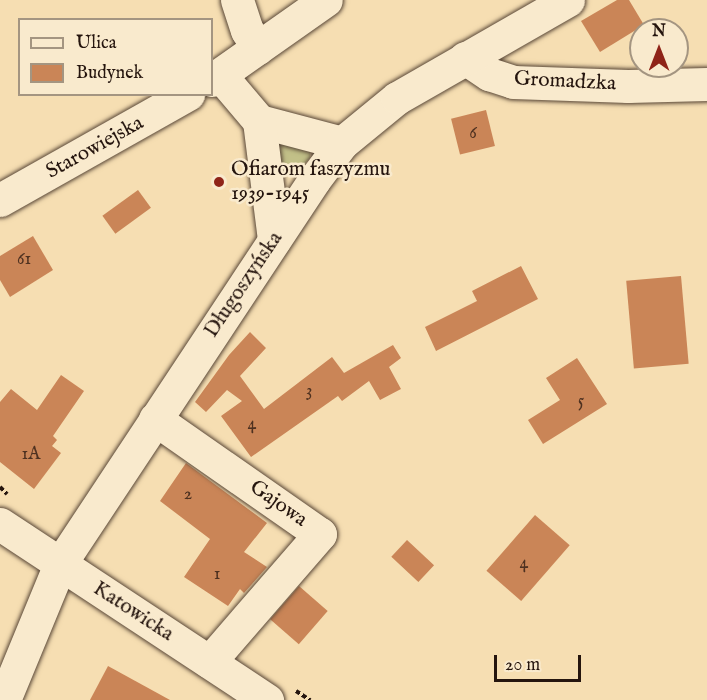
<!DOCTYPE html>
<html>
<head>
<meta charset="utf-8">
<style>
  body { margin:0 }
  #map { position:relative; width:707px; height:700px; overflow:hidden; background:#f6deb2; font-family:"IM FELL English",serif }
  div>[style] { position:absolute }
  .green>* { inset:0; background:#c2c088 }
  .building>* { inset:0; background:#ca8557; transform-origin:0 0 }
  .path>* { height:4px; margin-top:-2px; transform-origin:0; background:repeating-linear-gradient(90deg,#25150e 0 4.5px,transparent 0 7.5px) }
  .roads { filter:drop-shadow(0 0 2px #594737) drop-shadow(0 0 2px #594737) }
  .minor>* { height:33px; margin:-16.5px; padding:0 16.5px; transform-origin:16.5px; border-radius:16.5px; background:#f9eacd }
  .dots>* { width:16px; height:16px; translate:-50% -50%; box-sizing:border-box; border:3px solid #f9eacd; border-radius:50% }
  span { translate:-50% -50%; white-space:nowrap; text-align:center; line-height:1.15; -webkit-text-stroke:5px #f9eacd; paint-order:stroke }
  .number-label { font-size:18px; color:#4e3120 }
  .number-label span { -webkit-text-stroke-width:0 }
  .street-label { font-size:21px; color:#25150e }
  .poi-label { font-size:21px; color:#25150e }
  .left { translate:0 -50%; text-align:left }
  .legend { position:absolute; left:18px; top:18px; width:195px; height:78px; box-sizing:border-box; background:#f9eacd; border:2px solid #a49581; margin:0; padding:8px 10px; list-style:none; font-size:18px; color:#25150e }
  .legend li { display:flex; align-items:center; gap:12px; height:30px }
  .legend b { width:30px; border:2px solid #a49581 }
  .north { position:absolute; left:629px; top:18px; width:60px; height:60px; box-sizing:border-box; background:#f9eacd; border:2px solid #a49581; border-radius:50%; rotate:0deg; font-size:16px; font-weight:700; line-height:24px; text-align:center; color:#25150e }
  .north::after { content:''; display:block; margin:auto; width:21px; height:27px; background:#8f2418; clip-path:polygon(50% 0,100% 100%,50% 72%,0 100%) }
  .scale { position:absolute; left:494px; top:655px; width:87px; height:27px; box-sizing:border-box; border:3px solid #25150e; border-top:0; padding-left:8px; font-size:18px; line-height:21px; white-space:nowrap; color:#25150e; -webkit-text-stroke:4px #f9eacd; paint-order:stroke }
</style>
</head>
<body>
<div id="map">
  <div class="green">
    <div style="clip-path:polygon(275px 137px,310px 150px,310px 158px,293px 176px,281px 175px)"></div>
  </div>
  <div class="building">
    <div style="clip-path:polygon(617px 0,629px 0,644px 25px,600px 52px,581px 21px)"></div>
    <div style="left:486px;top:110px;width:37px;height:36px;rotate:76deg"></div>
    <div style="left:138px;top:190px;width:22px;height:44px;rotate:54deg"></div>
    <div style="clip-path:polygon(33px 236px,53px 270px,10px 297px,0 280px,0 256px)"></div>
    <div style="clip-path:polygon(521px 266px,538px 299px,436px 351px,425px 327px,477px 301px,472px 291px)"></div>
    <div style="left:681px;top:276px;width:88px;height:55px;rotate:85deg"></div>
    <div style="clip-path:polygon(250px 332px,266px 348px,240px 376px,264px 409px,332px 357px,344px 373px,393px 345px,401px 358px,389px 367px,401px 389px,380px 400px,369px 381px,342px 401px,338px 396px,251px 457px,221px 416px,242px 401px,227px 390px,206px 412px,195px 402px,229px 355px)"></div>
    <div style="clip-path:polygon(577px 358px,607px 404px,543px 444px,528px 420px,560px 400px,546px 378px)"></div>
    <div style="clip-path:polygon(61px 375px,84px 391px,53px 436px,57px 440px,52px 446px,61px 453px,34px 489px,0 462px,0 402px,11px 389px,37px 410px)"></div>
    <div style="clip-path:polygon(186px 463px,267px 523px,244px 552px,267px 567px,244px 593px,240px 589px,228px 606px,184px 577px,210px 539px,160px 501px)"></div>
    <div style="left:535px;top:515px;width:46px;height:74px;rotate:41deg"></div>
    <div style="left:407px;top:540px;width:37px;height:23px;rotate:43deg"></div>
    <div style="left:299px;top:586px;width:38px;height:44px;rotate:41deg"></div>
    <div style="clip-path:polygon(108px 666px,170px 700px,90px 700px)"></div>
  </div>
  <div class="path">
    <div style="left:0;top:487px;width:10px;rotate:45deg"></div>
    <div style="left:296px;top:691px;width:17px;rotate:33deg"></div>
  </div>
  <div class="roads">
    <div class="minor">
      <div style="left:237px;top:0;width:32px;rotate:72deg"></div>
      <div style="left:247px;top:30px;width:21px;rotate:61deg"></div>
      <div style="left:465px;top:58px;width:29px;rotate:34deg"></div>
      <div style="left:489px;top:74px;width:25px;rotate:18deg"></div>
      <div style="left:513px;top:82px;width:115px;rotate:2deg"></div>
      <div style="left:628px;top:86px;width:79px;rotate:-1.5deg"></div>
      <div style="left:220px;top:75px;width:60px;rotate:49.7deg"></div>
      <div style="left:259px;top:121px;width:86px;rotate:14.8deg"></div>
      <div style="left:212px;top:80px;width:139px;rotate:-35.1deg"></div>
      <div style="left:259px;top:121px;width:120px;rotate:82.8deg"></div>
      <div style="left:0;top:200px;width:216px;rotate:-29.4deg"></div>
      <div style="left:155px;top:419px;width:201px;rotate:34.9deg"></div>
      <div style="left:320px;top:534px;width:169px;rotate:130.9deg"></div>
      <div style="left:0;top:524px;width:320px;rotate:33.4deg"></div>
      <div style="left:4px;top:700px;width:147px;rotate:-67.6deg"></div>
      <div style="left:60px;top:564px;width:460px;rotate:-56.5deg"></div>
      <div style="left:314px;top:180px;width:46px;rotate:-52.9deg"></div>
      <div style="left:342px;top:143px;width:71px;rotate:-39.3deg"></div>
      <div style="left:397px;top:98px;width:197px;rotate:-29.8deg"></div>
    </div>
  </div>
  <div class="dots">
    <div style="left:219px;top:182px;background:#8f2418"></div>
  </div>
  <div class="number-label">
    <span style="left:473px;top:134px">6</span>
    <span style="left:24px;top:260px">61</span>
    <span style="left:309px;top:392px">3</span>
    <span style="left:581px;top:402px">5</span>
    <span style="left:252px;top:425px">4</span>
    <span style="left:31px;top:455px">1A</span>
    <span style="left:188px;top:495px">2</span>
    <span style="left:524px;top:564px">4</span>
    <span style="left:217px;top:575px">1</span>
  </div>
  <div class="street-label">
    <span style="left:565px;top:82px;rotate:3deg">Gromadzka</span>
    <span style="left:95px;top:148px;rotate:-29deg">Starowiejska</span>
    <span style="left:244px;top:285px;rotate:-56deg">Długoszyńska</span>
    <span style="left:278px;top:504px;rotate:35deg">Gajowa</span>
    <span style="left:133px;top:612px;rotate:33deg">Katowicka</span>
  </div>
  <div class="poi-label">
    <span class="left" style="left:231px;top:182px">Ofiarom faszyzmu<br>1939-1945</span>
  </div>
  <ul class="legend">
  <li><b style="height:8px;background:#f9eacd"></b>Ulica</li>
  <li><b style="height:16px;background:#ca8557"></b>Budynek</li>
  </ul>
  <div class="north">N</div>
  <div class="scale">20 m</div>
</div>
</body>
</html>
